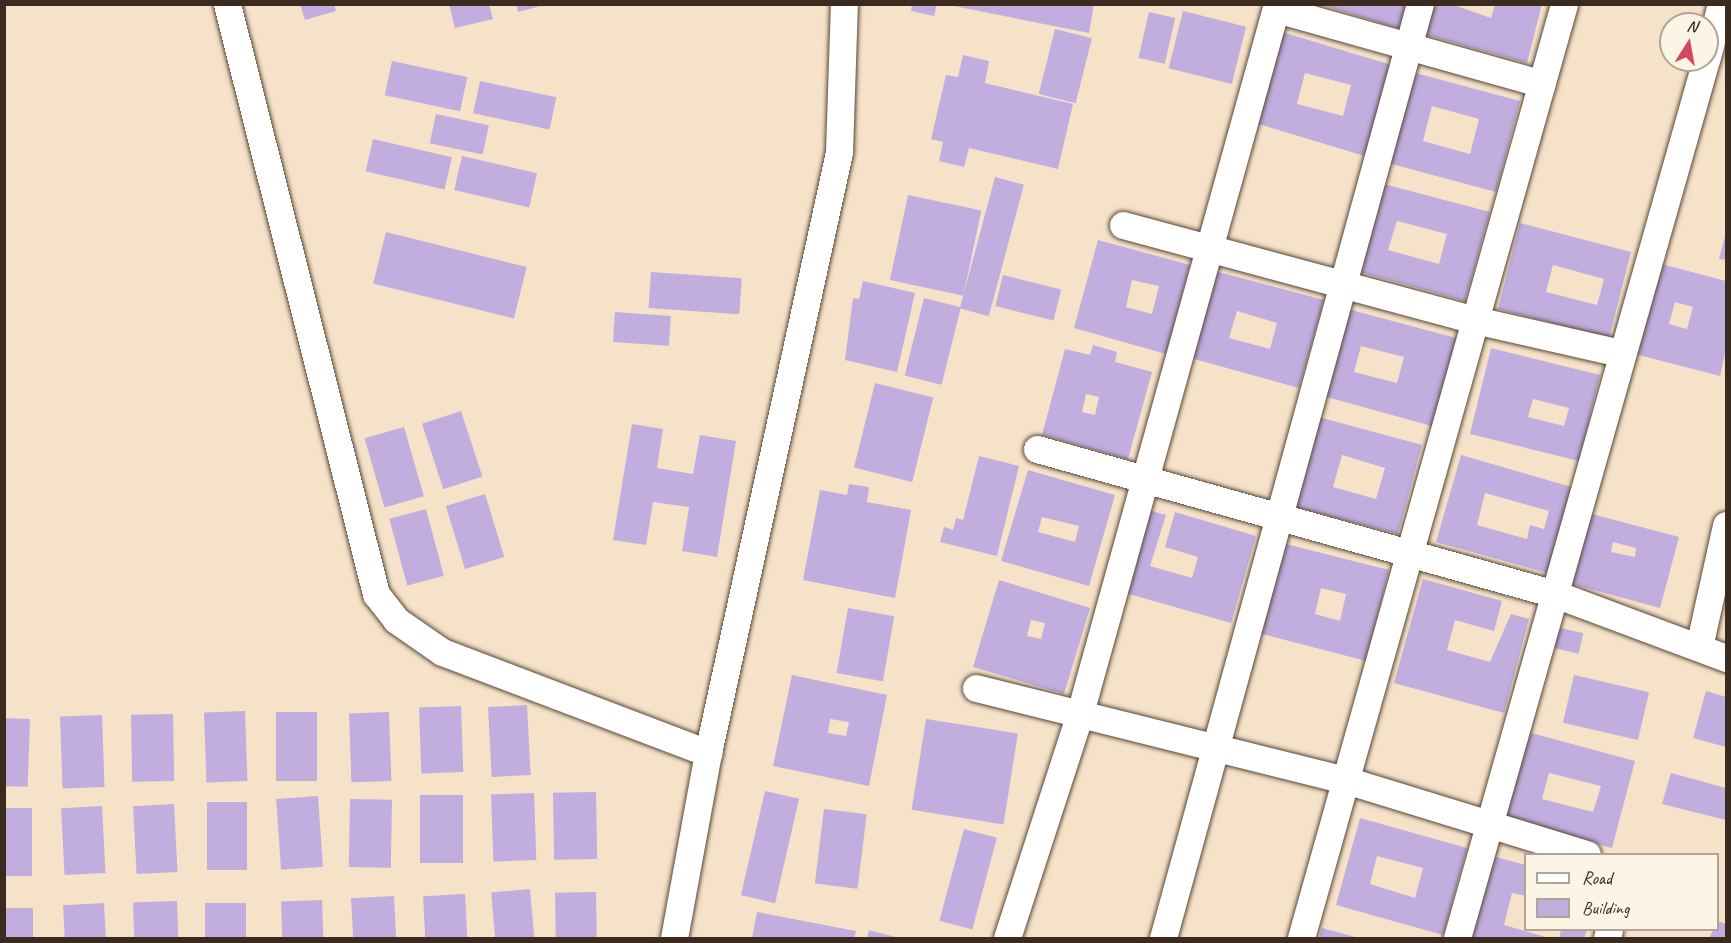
<!DOCTYPE html>
<html>
<head>
<meta charset="utf-8">
<style>
  body { margin:0 }
  #map { position:relative; width:1731px; height:943px; overflow:hidden; background:#f6e2c8; font-family:Caveat,sans-serif }
  div>[style] { position:absolute }
  .building>* { inset:0; background:#c1adde; transform-origin:0 0 }
  .roads { filter:drop-shadow(0 0 2px #574638) drop-shadow(0 0 2px #574638) }
  .street>* { height:27px; margin:-13.5px; padding:0 13.5px; transform-origin:13.5px; border-radius:13.5px; background:#fff }
  span { translate:-50% -50%; white-space:nowrap; text-align:center; line-height:1.15; -webkit-text-stroke:4.5px #fcf5e5; paint-order:stroke }
  .frame { position:absolute; inset:0; border:6px solid #3b2a1e; pointer-events:none }
  .legend { position:absolute; left:1524px; top:853px; width:195px; height:78px; box-sizing:border-box; background:#fcf5e5; border:2px solid #afa495; margin:0; padding:8px 10px; list-style:none; font-size:18px; color:#3b2a1e }
  .legend li { display:flex; align-items:center; gap:12px; height:30px }
  .legend b { width:30px; border:2px solid #afa495 }
  .north { position:absolute; left:1659px; top:12px; width:60px; height:60px; box-sizing:border-box; background:#fcf5e5; border:2px solid #afa495; border-radius:50%; rotate:11deg; font-size:16px; font-weight:700; line-height:24px; text-align:center; color:#3b2a1e }
  .north::after { content:''; display:block; margin:auto; width:21px; height:27px; background:#d1495b; clip-path:polygon(50% 0,100% 100%,50% 72%,0 100%) }
</style>
</head>
<body>
<div id="map">
  <div class="building">
    <div style="clip-path:polygon(300px 4px,334px 4px,336px 11px,305px 20px)"></div>
    <div style="clip-path:polygon(449px 4px,489px 4px,493px 19px,455px 28px)"></div>
    <div style="clip-path:polygon(516px 4px,543px 4px,544px 5px,518px 12px)"></div>
    <div style="clip-path:polygon(912px 4px,937px 4px,934px 16px,911px 11px)"></div>
    <div style="clip-path:polygon(944px 4px,1094px 4px,1089px 33px)"></div>
    <div style="clip-path:polygon(1431px 4px,1451px 4px,1491px 18px,1495px 4px,1542px 4px,1527px 63px,1423px 34px)"></div>
    <div style="clip-path:polygon(1322px 5px,1406px 5px,1401px 29px)"></div>
    <div style="left:1183px;top:11px;width:65px;height:59px;rotate:14deg"></div>
    <div style="left:1149px;top:12px;width:27px;height:47px;rotate:13deg"></div>
    <div style="left:1055px;top:29px;width:38px;height:67px;rotate:14deg"></div>
    <div style="clip-path:polygon(evenodd,1282px 32px,1395px 66px,1368px 157px,1255px 123px,1282px 32px,1305px 73px,1351px 85px,1343px 116px,1297px 104px,1305px 73px)"></div>
    <div style="clip-path:polygon(963px 55px,989px 61px,985px 83px,1073px 104px,1058px 169px,969px 148px,964px 167px,939px 161px,943px 142px,931px 139px,946px 75px,958px 77px)"></div>
    <div style="left:392px;top:61px;width:77px;height:35px;rotate:12deg"></div>
    <div style="clip-path:polygon(evenodd,1412px 72px,1520px 101px,1496px 192px,1388px 163px,1412px 72px,1432px 106px,1479px 119px,1470px 154px,1423px 141px,1432px 106px)"></div>
    <div style="left:480px;top:81px;width:78px;height:33px;rotate:12deg"></div>
    <div style="left:436px;top:114px;width:54px;height:30px;rotate:12deg"></div>
    <div style="left:373px;top:139px;width:81px;height:33px;rotate:13deg"></div>
    <div style="left:462px;top:156px;width:77px;height:35px;rotate:13deg"></div>
    <div style="left:995px;top:177px;width:30px;height:136px;rotate:15deg"></div>
    <div style="clip-path:polygon(evenodd,1380px 183px,1490px 212px,1465px 301px,1356px 271px,1380px 183px,1397px 221px,1447px 234px,1439px 264px,1388px 250px,1397px 221px)"></div>
    <div style="left:908px;top:195px;width:75px;height:87px;rotate:12deg"></div>
    <div style="clip-path:polygon(evenodd,1520px 223px,1631px 252px,1609px 338px,1498px 309px,1520px 223px,1553px 265px,1604px 279px,1597px 305px,1546px 292px,1553px 265px)"></div>
    <div style="left:386px;top:232px;width:145px;height:53px;rotate:14deg"></div>
    <div style="clip-path:polygon(1726px 232px,1726px 260px,1719px 259px)"></div>
    <div style="clip-path:polygon(evenodd,1098px 240px,1190px 265px,1166px 354px,1074px 328px,1098px 240px,1132px 280px,1159px 286px,1152px 314px,1126px 307px,1132px 280px)"></div>
    <div style="clip-path:polygon(evenodd,1654px 262px,1726px 281px,1726px 349px,1720px 376px,1631px 353px,1654px 262px,1675px 302px,1693px 307px,1687px 329px,1669px 324px,1675px 302px)"></div>
    <div style="clip-path:polygon(evenodd,1211px 270px,1324px 300px,1299px 388px,1187px 357px,1211px 270px,1237px 311px,1277px 323px,1270px 349px,1229px 338px,1237px 311px)"></div>
    <div style="left:651px;top:272px;width:91px;height:36px;rotate:4deg"></div>
    <div style="left:1003px;top:275px;width:60px;height:32px;rotate:14deg"></div>
    <div style="clip-path:polygon(863px 281px,915px 293px,897px 372px,845px 360px,853px 298px,859px 299px)"></div>
    <div style="left:924px;top:298px;width:38px;height:80px;rotate:14deg"></div>
    <div style="clip-path:polygon(evenodd,1344px 308px,1460px 339px,1435px 427px,1320px 395px,1344px 308px,1361px 346px,1404px 357px,1397px 383px,1354px 372px,1361px 346px)"></div>
    <div style="left:615px;top:312px;width:56px;height:30px;rotate:4deg"></div>
    <div style="clip-path:polygon(evenodd,1093px 345px,1117px 352px,1115px 362px,1152px 372px,1128px 459px,1042px 435px,1065px 349px,1090px 355px,1093px 345px,1086px 394px,1099px 397px,1095px 415px,1082px 412px,1086px 394px)"></div>
    <div style="clip-path:polygon(evenodd,1491px 348px,1600px 375px,1579px 461px,1470px 434px,1491px 348px,1533px 399px,1569px 408px,1564px 426px,1528px 417px,1533px 399px)"></div>
    <div style="left:875px;top:383px;width:60px;height:87px;rotate:14deg"></div>
    <div style="left:461px;top:411px;width:69px;height:41px;rotate:72deg"></div>
    <div style="clip-path:polygon(evenodd,1315px 416px,1422px 445px,1398px 534px,1291px 506px,1315px 416px,1342px 455px,1385px 468px,1376px 499px,1333px 487px,1342px 455px)"></div>
    <div style="clip-path:polygon(632px 424px,663px 429px,657px 468px,693px 474px,700px 435px,736px 441px,717px 557px,682px 551px,689px 507px,653px 502px,646px 545px,613px 540px)"></div>
    <div style="left:404px;top:427px;width:72px;height:41px;rotate:74deg"></div>
    <div style="clip-path:polygon(evenodd,1461px 455px,1575px 488px,1551px 574px,1436px 542px,1461px 455px,1485px 493px,1549px 511px,1544px 529px,1530px 525px,1527px 539px,1477px 525px,1485px 493px)"></div>
    <div style="clip-path:polygon(979px 456px,1019px 466px,997px 556px,940px 542px,944px 527px,953px 530px,956px 518px,963px 520px)"></div>
    <div style="clip-path:polygon(evenodd,1028px 470px,1115px 495px,1089px 586px,1001px 561px,1028px 470px,1042px 517px,1079px 526px,1075px 542px,1038px 532px,1042px 517px)"></div>
    <div style="clip-path:polygon(849px 484px,869px 487px,867px 502px,911px 510px,895px 598px,803px 580px,820px 490px,847px 495px)"></div>
    <div style="left:485px;top:494px;width:66px;height:41px;rotate:73deg"></div>
    <div style="left:426px;top:509px;width:69px;height:38px;rotate:75deg"></div>
    <div style="clip-path:polygon(1146px 509px,1166px 515px,1150px 566px,1192px 578px,1198px 557px,1165px 547px,1175px 512px,1256px 536px,1231px 623px,1122px 592px)"></div>
    <div style="clip-path:polygon(evenodd,1588px 513px,1679px 537px,1660px 608px,1568px 583px,1588px 513px,1613px 542px,1636px 548px,1635px 557px,1611px 552px,1613px 542px)"></div>
    <div style="clip-path:polygon(evenodd,1278px 542px,1389px 570px,1366px 661px,1255px 632px,1278px 542px,1321px 588px,1346px 594px,1340px 621px,1315px 614px,1321px 588px)"></div>
    <div style="clip-path:polygon(1423px 579px,1502px 601px,1494px 631px,1455px 620px,1447px 650px,1490px 662px,1511px 614px,1529px 619px,1504px 713px,1394px 683px)"></div>
    <div style="clip-path:polygon(evenodd,999px 580px,1090px 608px,1064px 694px,973px 667px,999px 580px,1031px 620px,1045px 623px,1041px 639px,1027px 636px,1031px 620px)"></div>
    <div style="left:848px;top:608px;width:47px;height:66px;rotate:10deg"></div>
    <div style="left:1556px;top:627px;width:28px;height:21px;rotate:13deg"></div>
    <div style="clip-path:polygon(evenodd,792px 675px,887px 695px,869px 786px,773px 766px,792px 675px,830px 719px,849px 722px,846px 736px,828px 733px,830px 719px)"></div>
    <div style="left:1574px;top:675px;width:77px;height:49px;rotate:13deg"></div>
    <div style="clip-path:polygon(1706px 691px,1726px 697px,1726px 747px,1693px 738px)"></div>
    <div style="left:527px;top:705px;width:70px;height:39px;rotate:87deg"></div>
    <div style="left:461px;top:706px;width:66px;height:42px;rotate:88deg"></div>
    <div style="left:245px;top:711px;width:70px;height:41px;rotate:88deg"></div>
    <div style="left:276px;top:712px;width:41px;height:69px"></div>
    <div style="left:389px;top:712px;width:69px;height:40px;rotate:88deg"></div>
    <div style="left:173px;top:714px;width:67px;height:42px;rotate:89deg"></div>
    <div style="left:102px;top:715px;width:72px;height:42px;rotate:88deg"></div>
    <div style="left:4px;top:718px;width:26px;height:68px;rotate:2deg"></div>
    <div style="left:926px;top:719px;width:93px;height:92px;rotate:9deg"></div>
    <div style="clip-path:polygon(evenodd,1524px 731px,1635px 761px,1612px 848px,1501px 819px,1524px 731px,1549px 773px,1601px 786px,1593px 812px,1542px 799px,1549px 773px)"></div>
    <div style="clip-path:polygon(1671px 773px,1726px 788px,1726px 820px,1662px 804px)"></div>
    <div style="left:765px;top:791px;width:35px;height:107px;rotate:13deg"></div>
    <div style="left:596px;top:792px;width:67px;height:43px;rotate:89deg"></div>
    <div style="left:534px;top:793px;width:67px;height:43px;rotate:88deg"></div>
    <div style="left:420px;top:795px;width:43px;height:68px"></div>
    <div style="left:318px;top:796px;width:71px;height:42px;rotate:86deg"></div>
    <div style="left:350px;top:799px;width:42px;height:68px;rotate:1deg"></div>
    <div style="left:207px;top:802px;width:40px;height:68px"></div>
    <div style="left:174px;top:804px;width:68px;height:41px;rotate:87deg"></div>
    <div style="left:102px;top:806px;width:67px;height:41px;rotate:87deg"></div>
    <div style="left:4px;top:808px;width:28px;height:68px"></div>
    <div style="left:824px;top:809px;width:43px;height:75px;rotate:7deg"></div>
    <div style="clip-path:polygon(evenodd,1360px 818px,1467px 848px,1443px 935px,1336px 905px,1360px 818px,1377px 856px,1423px 868px,1415px 898px,1370px 884px,1377px 856px)"></div>
    <div style="left:964px;top:829px;width:34px;height:95px;rotate:15deg"></div>
    <div style="clip-path:polygon(1488px 855px,1526px 865px,1526px 896px,1512px 893px,1504px 925px,1549px 938px,1465px 938px)"></div>
    <div style="left:530px;top:889px;width:49px;height:39px;rotate:85deg"></div>
    <div style="left:596px;top:892px;width:46px;height:41px;rotate:89deg"></div>
    <div style="left:465px;top:894px;width:44px;height:42px;rotate:87deg"></div>
    <div style="left:394px;top:896px;width:42px;height:43px;rotate:87deg"></div>
    <div style="left:322px;top:900px;width:38px;height:41px;rotate:88deg"></div>
    <div style="left:177px;top:901px;width:37px;height:44px;rotate:88deg"></div>
    <div style="left:104px;top:903px;width:35px;height:41px;rotate:87deg"></div>
    <div style="left:205px;top:903px;width:41px;height:35px"></div>
    <div style="left:4px;top:908px;width:29px;height:30px"></div>
    <div style="clip-path:polygon(757px 912px,856px 931px,854px 938px,752px 938px)"></div>
    <div style="clip-path:polygon(1718px 921px,1726px 924px,1726px 938px,1709px 938px)"></div>
    <div style="clip-path:polygon(1322px 928px,1359px 938px,1319px 938px)"></div>
    <div style="clip-path:polygon(869px 930px,899px 938px,867px 938px)"></div>
    <div style="clip-path:polygon(1561px 930px,1587px 930px,1584px 938px,1559px 938px)"></div>
  </div>
  <div class="roads">
    <div class="street">
      <div style="left:227px;top:4px;width:609px;rotate:75.83deg"></div>
      <div style="left:376px;top:594px;width:33px;rotate:52deg"></div>
      <div style="left:396px;top:620px;width:56px;rotate:34.8deg"></div>
      <div style="left:442px;top:652px;width:285px;rotate:20.8deg"></div>
      <div style="left:1276px;top:9px;width:276px;rotate:15.7deg"></div>
      <div style="left:1707px;top:57px;width:55px;rotate:-75.2deg"></div>
      <div style="left:1123px;top:225px;width:365px;rotate:15.1deg"></div>
      <div style="left:1475px;top:320px;width:149px;rotate:12.8deg"></div>
      <div style="left:1037px;top:449px;width:538px;rotate:15.64deg"></div>
      <div style="left:1555px;top:594px;width:183px;rotate:20.5deg"></div>
      <div style="left:1699px;top:647px;width:125px;rotate:-77.5deg"></div>
      <div style="left:976px;top:688px;width:381px;rotate:14deg"></div>
      <div style="left:1346px;top:780px;width:252px;rotate:17.1deg"></div>
      <div style="left:674px;top:938px;width:188px;rotate:-79.6deg"></div>
      <div style="left:708px;top:753px;width:615px;rotate:-77.7deg"></div>
      <div style="left:839px;top:152px;width:148px;rotate:-88.1deg"></div>
      <div style="left:1007px;top:938px;width:237px;rotate:-72deg"></div>
      <div style="left:1080px;top:713px;width:736px;rotate:-74.47deg"></div>
      <div style="left:1163px;top:938px;width:969px;rotate:-74.62deg"></div>
      <div style="left:1301px;top:938px;width:970px;rotate:-74.27deg"></div>
      <div style="left:1457px;top:938px;width:913px;rotate:-74.17deg"></div>
      <div style="left:1607px;top:938px;width:8px;rotate:-76deg"></div>
    </div>
  </div>
  <div class="frame"></div>
  <ul class="legend">
  <li><b style="height:8px;background:#fff"></b>Road</li>
  <li><b style="height:16px;background:#c1adde"></b>Building</li>
  </ul>
  <div class="north">N</div>
</div>
</body>
</html>
